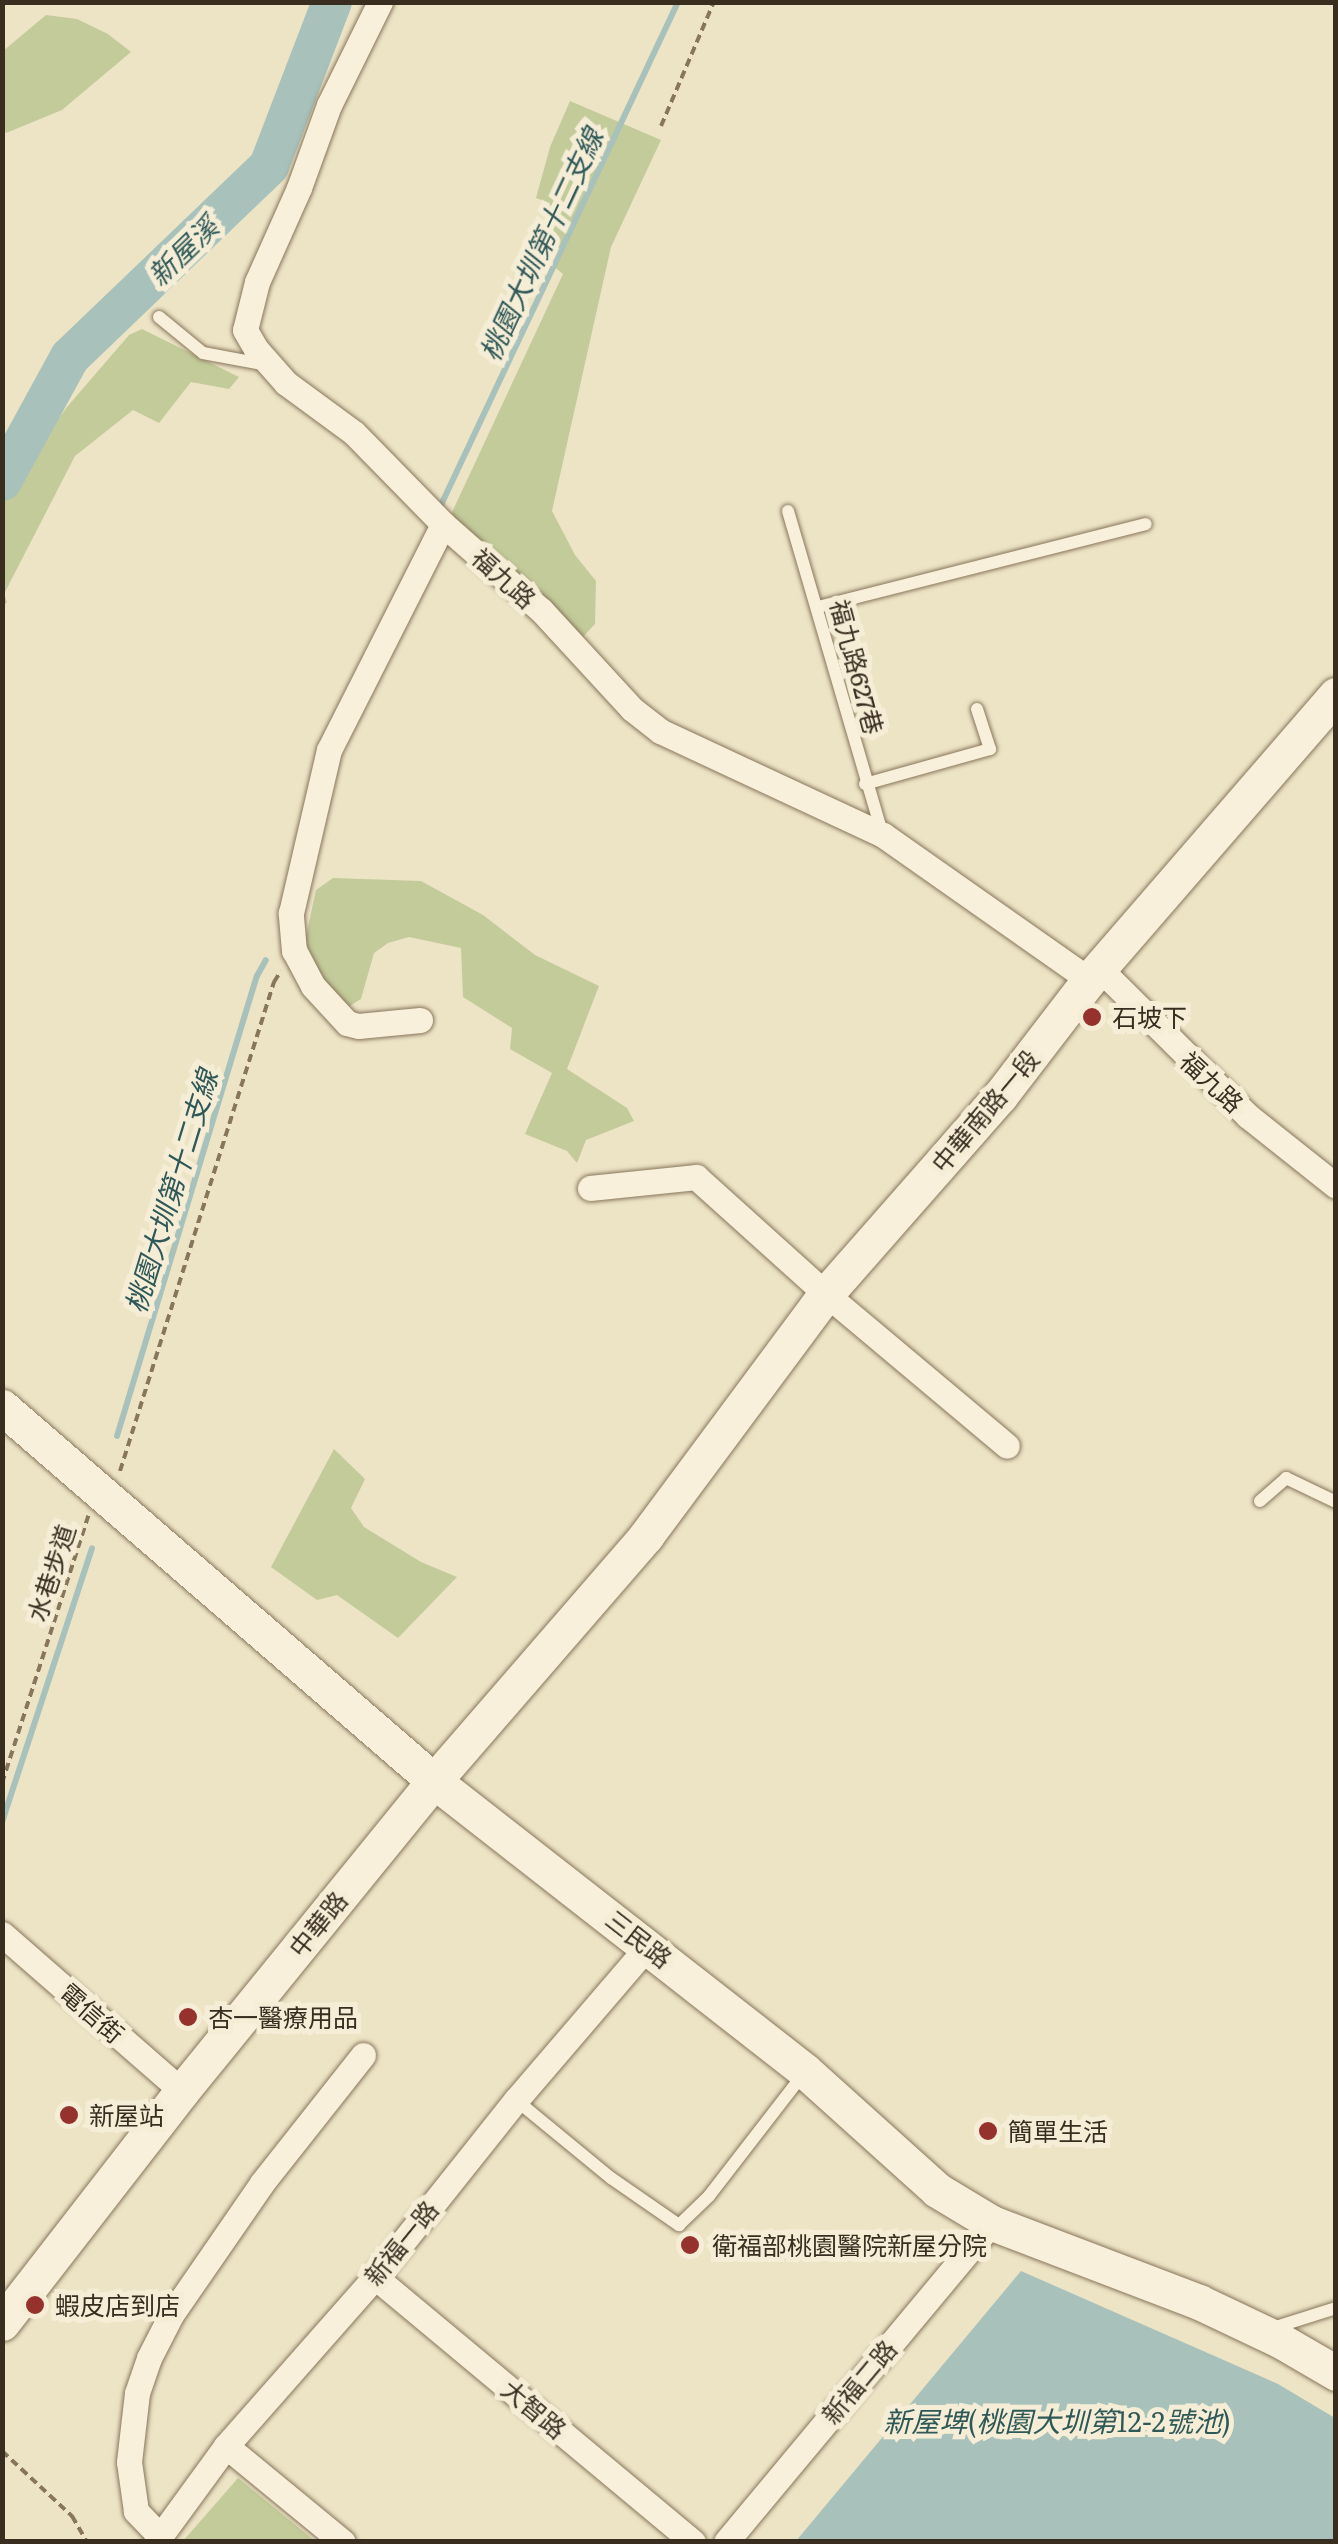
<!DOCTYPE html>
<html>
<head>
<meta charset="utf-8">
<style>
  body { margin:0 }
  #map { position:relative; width:1338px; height:2544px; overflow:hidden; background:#ede4c6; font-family:Literata,"Noto Sans TC",serif }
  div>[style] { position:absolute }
  .green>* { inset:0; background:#c3cb9a }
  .water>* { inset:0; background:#a8c1bb }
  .stream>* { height:6px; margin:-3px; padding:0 3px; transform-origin:3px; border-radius:3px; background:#a8c1bb }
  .river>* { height:40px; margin:-20px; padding:0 20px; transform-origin:20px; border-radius:20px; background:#a8c1bb }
  .path>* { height:4px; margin-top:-2px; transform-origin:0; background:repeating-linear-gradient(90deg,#88765c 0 8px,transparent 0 13px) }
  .roads { filter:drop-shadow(0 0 2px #88765c) drop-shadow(0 0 2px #88765c) }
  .lane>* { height:12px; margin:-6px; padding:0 6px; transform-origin:6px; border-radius:6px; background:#f8f0da }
  .street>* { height:25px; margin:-12.5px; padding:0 12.5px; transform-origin:12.5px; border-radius:12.5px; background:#f8f0da }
  .secondary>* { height:35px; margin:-17.5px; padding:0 17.5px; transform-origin:17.5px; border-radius:17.5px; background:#f8f0da }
  .dots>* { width:28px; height:28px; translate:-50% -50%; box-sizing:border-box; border:5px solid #f5edd6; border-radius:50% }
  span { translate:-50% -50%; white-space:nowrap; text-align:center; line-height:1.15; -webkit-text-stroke:10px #f5edd6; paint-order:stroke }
  .street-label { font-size:25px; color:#392d20 }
  .poi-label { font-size:25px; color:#392d20 }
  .left { translate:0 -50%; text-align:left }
  .water-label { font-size:28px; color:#2f5858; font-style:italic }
  .frame { position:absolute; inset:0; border:5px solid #392d20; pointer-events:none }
</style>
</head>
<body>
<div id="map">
  <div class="green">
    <div style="clip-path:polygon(46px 15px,77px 19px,108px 34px,131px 52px,62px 110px,6px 133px,2px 127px,3px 51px)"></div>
    <div style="clip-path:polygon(570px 101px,661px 140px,611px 247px,552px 511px,575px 555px,596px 581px,595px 624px,583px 637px,447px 523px,563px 274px,542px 257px,550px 203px,536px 198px,550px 147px)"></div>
    <div style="clip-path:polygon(142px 329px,239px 377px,229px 389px,191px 382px,159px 423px,133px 410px,75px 456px,4px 594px,7px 602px,3px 607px,3px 495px,67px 407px,129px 335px)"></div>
    <div style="clip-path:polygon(333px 878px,421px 881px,483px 915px,535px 955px,599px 986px,567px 1069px,627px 1108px,634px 1121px,586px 1140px,577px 1163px,567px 1151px,525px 1134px,552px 1073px,510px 1049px,512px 1028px,463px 997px,461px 948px,409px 937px,388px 943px,374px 953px,361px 999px,348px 1007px,329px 993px,305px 941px,316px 890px)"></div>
    <div style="clip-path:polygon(334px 1449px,365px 1479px,351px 1508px,364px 1527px,421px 1562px,457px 1577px,398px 1638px,337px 1595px,317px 1600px,271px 1567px)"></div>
    <div style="clip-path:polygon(238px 2478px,315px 2541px,183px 2541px)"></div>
  </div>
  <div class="water">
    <div style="clip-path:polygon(1021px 2271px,1278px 2384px,1335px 2418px,1335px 2541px,796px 2541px)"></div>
  </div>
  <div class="stream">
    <div style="left:441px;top:505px;width:556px;rotate:-64.77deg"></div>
    <div style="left:117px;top:1436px;width:481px;rotate:-73.1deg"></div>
    <div style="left:257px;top:976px;width:18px;rotate:-61deg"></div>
    <div style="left:2px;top:1822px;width:288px;rotate:-71.8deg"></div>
  </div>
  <div class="river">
    <div style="left:2px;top:481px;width:141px;rotate:-61.3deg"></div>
    <div style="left:70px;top:357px;width:276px;rotate:-43.8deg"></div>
    <div style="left:269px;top:166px;width:176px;rotate:-69deg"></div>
  </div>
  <div class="path">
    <div style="left:661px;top:126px;width:135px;rotate:-66.9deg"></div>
    <div style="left:120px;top:1471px;width:513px;rotate:-72.52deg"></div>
    <div style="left:274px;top:982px;width:13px;rotate:-58deg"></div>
    <div style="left:2px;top:1783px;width:281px;rotate:-72.1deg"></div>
    <div style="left:2px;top:2451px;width:96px;rotate:42.9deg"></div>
    <div style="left:72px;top:2516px;width:30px;rotate:60deg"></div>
  </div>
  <div class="roads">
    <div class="lane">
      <div style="left:159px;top:317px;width:57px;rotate:39.3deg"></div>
      <div style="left:203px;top:353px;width:66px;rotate:10.5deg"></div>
      <div style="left:788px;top:511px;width:334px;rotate:73.7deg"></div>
      <div style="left:818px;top:607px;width:338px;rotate:-14.2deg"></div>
      <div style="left:865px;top:784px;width:130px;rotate:-15.6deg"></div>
      <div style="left:990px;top:749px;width:42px;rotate:-108deg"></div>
      <div style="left:1260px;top:1501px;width:35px;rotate:-41deg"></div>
      <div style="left:1286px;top:1478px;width:55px;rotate:25.6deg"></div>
      <div style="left:516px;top:2100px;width:123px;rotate:39.4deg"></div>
      <div style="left:611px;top:2178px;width:83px;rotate:34.7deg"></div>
      <div style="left:679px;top:2225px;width:42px;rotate:-44deg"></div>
      <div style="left:709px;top:2196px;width:155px;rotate:-52.3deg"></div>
      <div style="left:1273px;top:2328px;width:66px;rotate:-17.6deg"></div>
    </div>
    <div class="street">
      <div style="left:380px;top:2px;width:115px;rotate:116.3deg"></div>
      <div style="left:329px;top:105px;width:88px;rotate:109.9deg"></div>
      <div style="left:299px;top:188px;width:103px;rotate:114.1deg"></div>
      <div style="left:257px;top:282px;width:49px;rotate:104deg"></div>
      <div style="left:245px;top:330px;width:22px;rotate:60deg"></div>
      <div style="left:256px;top:349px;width:45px;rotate:48.6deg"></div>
      <div style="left:286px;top:383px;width:84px;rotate:36.3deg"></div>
      <div style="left:354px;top:433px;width:127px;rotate:45.6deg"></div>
      <div style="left:443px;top:524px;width:130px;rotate:41.3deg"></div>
      <div style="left:541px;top:610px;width:134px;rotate:47.4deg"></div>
      <div style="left:632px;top:709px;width:36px;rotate:38deg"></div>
      <div style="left:660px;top:731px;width:246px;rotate:25deg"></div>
      <div style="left:883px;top:835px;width:252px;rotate:35.1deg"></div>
      <div style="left:1099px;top:968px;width:210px;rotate:44.8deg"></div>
      <div style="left:1248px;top:1116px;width:112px;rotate:38.5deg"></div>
      <div style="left:420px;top:1020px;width:62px;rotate:174.5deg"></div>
      <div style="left:358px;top:1026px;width:11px;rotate:-165deg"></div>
      <div style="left:347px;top:1023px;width:50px;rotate:-132.6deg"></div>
      <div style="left:313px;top:986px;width:40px;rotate:-118deg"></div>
      <div style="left:294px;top:951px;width:38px;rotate:-95deg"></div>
      <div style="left:291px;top:913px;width:167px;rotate:-76.9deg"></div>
      <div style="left:329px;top:750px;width:253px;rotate:-63.2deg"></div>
      <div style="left:590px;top:1188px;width:107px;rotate:-5.9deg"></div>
      <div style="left:696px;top:1177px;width:175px;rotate:42deg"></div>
      <div style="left:826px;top:1294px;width:236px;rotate:40deg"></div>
      <div style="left:2px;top:1934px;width:239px;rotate:41.1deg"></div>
      <div style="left:375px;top:2277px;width:414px;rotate:39.8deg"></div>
      <div style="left:226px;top:2446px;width:151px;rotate:39.4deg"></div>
      <div style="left:158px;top:2534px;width:32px;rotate:-134deg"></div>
      <div style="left:136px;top:2511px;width:49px;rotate:-98.1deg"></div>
      <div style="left:129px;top:2462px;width:69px;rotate:-83.4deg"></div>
      <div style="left:137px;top:2393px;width:37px;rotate:-71deg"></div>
      <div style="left:149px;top:2358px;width:48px;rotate:-62.9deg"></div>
      <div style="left:171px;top:2315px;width:160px;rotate:-55.4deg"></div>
      <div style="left:262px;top:2183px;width:163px;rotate:-51.7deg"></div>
      <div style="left:156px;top:2542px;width:119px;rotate:-53.9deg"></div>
      <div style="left:226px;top:2446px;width:225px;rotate:-48.6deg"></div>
      <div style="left:375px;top:2277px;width:226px;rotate:-51.5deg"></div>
      <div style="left:516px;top:2100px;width:203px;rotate:-49.4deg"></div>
      <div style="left:726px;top:2542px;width:415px;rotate:-50.2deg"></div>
    </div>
    <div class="secondary">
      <div style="left:2px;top:1407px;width:571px;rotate:40.88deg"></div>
      <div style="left:434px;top:1781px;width:471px;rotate:38deg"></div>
      <div style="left:805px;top:2071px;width:178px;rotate:42deg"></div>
      <div style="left:937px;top:2190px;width:64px;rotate:31deg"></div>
      <div style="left:992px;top:2223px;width:222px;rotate:20.9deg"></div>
      <div style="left:1199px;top:2302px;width:91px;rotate:25.4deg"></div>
      <div style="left:1281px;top:2341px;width:64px;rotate:30.2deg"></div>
      <div style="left:2px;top:2323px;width:294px;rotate:-52.2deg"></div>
      <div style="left:182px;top:2091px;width:400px;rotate:-50.9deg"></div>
      <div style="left:434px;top:1781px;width:324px;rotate:-49.1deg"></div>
      <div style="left:646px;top:1536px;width:302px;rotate:-53.4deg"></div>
      <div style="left:826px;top:1294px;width:264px;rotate:-48.7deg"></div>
      <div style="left:1000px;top:1096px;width:146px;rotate:-52.5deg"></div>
      <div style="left:1089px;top:980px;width:377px;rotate:-49.1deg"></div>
    </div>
  </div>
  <div class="dots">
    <div style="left:1092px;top:1017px;background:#96322e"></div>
    <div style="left:188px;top:2017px;background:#96322e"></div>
    <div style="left:69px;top:2115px;background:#96322e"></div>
    <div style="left:988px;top:2131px;background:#96322e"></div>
    <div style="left:690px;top:2245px;background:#96322e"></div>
    <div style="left:35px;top:2305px;background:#96322e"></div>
  </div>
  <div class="street-label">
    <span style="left:504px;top:578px;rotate:42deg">福九路</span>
    <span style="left:857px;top:667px;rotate:75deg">福九路627巷</span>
    <span style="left:1212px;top:1082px;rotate:43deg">福九路</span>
    <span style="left:985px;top:1111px;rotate:-50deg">中華南路一段</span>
    <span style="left:51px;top:1573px;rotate:-72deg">水巷步道</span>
    <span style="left:318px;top:1924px;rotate:-51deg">中華路</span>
    <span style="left:639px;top:1939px;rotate:38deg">三民路</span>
    <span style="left:92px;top:2013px;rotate:41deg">電信街</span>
    <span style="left:401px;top:2243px;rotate:-51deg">新福一路</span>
    <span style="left:859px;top:2382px;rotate:-50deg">新福二路</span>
    <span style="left:534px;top:2409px;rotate:40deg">大智路</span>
  </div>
  <div class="poi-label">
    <span class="left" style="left:1112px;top:1017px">石坡下</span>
    <span class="left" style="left:208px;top:2017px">杏一醫療用品</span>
    <span class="left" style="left:89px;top:2115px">新屋站</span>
    <span class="left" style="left:1008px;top:2131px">簡單生活</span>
    <span class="left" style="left:712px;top:2245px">衛福部桃園醫院新屋分院</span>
    <span class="left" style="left:55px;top:2305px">蝦皮店到店</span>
  </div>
  <div class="water-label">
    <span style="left:540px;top:244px;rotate:-65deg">桃園大圳第十二支線</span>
    <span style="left:182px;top:250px;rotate:-44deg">新屋溪</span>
    <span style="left:170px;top:1191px;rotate:-73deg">桃園大圳第十二支線</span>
    <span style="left:1057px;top:2420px">新屋埤(桃園大圳第12-2號池)</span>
  </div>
  <div class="frame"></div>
</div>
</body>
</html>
